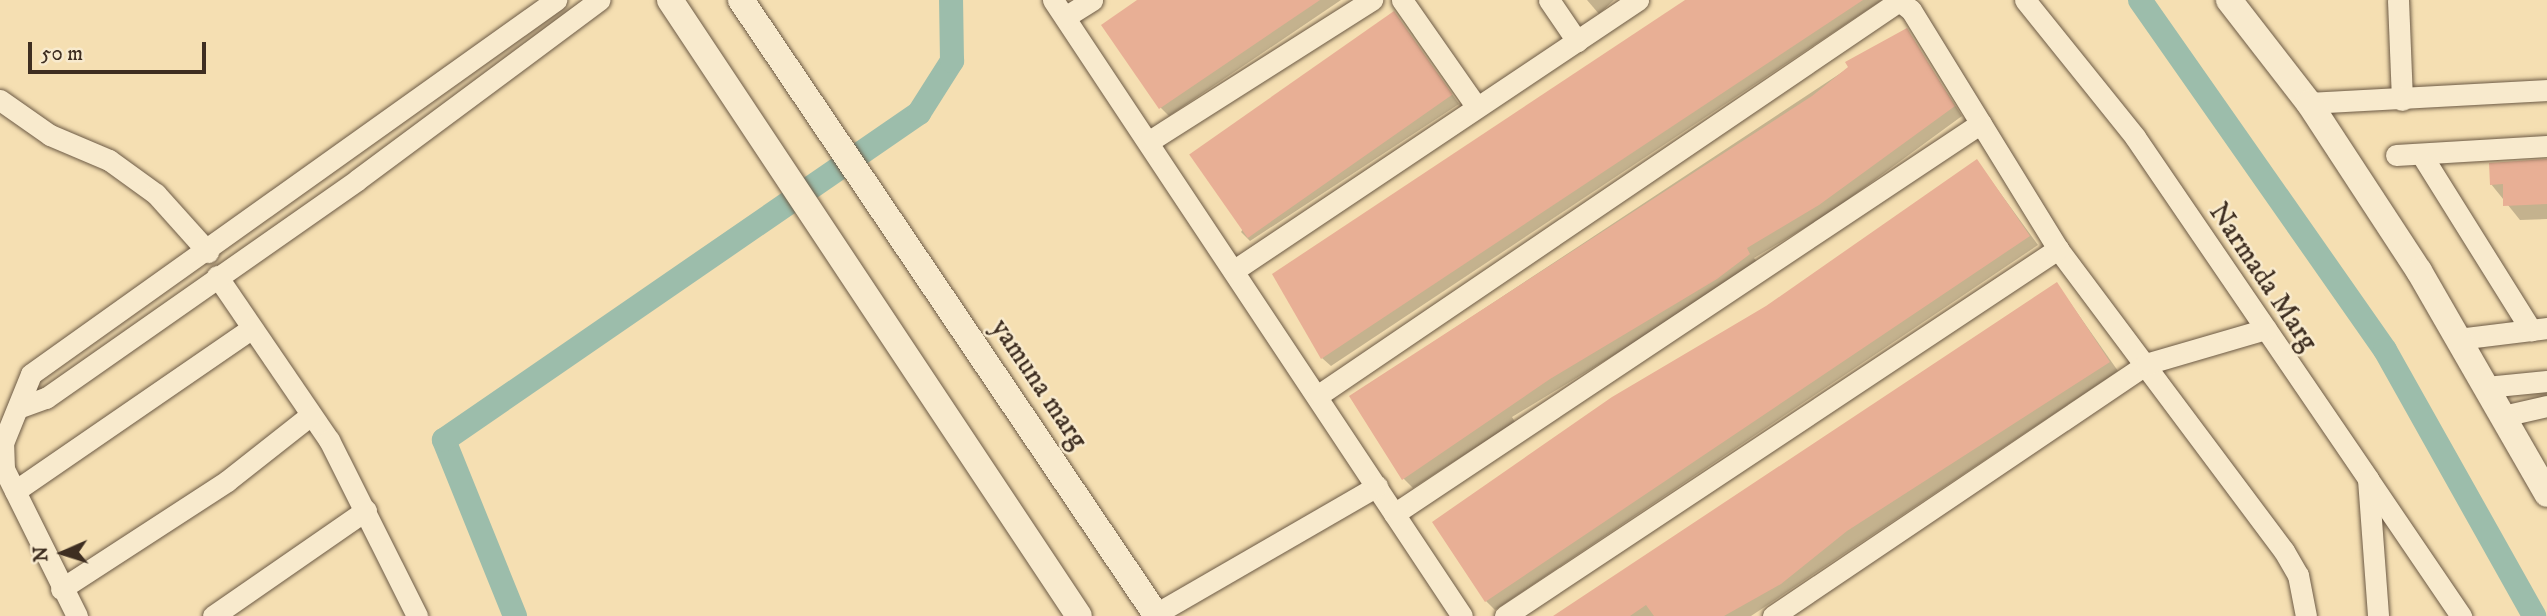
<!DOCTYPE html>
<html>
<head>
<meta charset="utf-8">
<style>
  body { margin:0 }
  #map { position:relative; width:2547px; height:616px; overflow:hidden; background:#f5dfb2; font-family:"IM FELL DW Pica",serif }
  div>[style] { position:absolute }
  .shadow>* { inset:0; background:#0003 }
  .canal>* { height:24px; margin:-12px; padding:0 12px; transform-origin:12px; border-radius:12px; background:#9cbdab }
  .building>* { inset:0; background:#e8af95; transform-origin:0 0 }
  .roads { filter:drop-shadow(0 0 2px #6c5a45) drop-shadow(0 0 2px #6c5a45) }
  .minor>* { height:21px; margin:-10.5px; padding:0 10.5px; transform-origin:10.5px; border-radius:10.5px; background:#f8eacd }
  .tertiary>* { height:26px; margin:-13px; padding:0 13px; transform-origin:13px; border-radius:13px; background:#f8eacd }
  span { translate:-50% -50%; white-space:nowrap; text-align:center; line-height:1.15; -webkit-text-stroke:5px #f8eacd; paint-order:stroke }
  .street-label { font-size:28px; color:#3e2e21 }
  .north { position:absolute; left:28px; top:518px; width:70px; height:70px; -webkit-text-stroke:5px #f8eacd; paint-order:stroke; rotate:267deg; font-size:19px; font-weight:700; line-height:28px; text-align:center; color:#3e2e21 }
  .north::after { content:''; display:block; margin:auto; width:24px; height:32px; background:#3e2e21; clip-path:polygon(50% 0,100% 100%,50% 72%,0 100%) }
  .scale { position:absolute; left:28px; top:42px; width:178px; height:32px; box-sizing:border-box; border:4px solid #3e2e21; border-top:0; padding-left:9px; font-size:21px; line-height:24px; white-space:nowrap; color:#3e2e21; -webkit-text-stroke:5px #f8eacd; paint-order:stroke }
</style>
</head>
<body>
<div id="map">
  <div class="shadow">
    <div style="clip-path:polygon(1143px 0,1341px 0,1169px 116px,1160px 107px)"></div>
    <div style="clip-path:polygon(1587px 0,1614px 0,1599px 14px)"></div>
    <div style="clip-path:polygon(1690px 0,1882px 0,1331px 366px,1322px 358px)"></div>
    <div style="clip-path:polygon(1394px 14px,1459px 104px,1250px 241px,1241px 232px)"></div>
    <div style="clip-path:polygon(1906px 30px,1962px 116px,1828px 214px,1754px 258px,1758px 263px,1726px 287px,1512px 417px,1515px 422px,1413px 488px,1404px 479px,1352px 396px)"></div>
    <div style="clip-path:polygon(2547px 159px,2547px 219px,2520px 220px,2491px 184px)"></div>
    <div style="clip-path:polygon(1977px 161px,2038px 245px,1495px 610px,1486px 601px,1435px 522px,1767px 308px)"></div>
    <div style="clip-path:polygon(2057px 284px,2118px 371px,1751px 616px,1557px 616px)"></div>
  </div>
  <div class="canal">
    <div style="left:2140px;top:0;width:427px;rotate:55deg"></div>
    <div style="left:2385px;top:350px;width:305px;rotate:60.7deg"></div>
    <div style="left:515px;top:616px;width:190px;rotate:-112deg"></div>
    <div style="left:444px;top:440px;width:577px;rotate:-34.54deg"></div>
    <div style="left:919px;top:113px;width:62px;rotate:-57.6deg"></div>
    <div style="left:952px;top:61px;width:61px;rotate:-90.9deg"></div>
  </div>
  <div class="building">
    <div style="clip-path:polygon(1137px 0,1320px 0,1159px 109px,1101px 25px)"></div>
    <div style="clip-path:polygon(1685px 0,1863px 0,1321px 359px,1272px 274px)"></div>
    <div style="left:1394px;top:11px;width:102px;height:250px;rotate:55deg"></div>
    <div style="clip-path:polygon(1907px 28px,1955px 106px,1819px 205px,1747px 248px,1750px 254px,1717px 279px,1550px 379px,1402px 480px,1349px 396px,1812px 96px,1848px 67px,1845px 62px)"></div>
    <div style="clip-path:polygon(1977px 159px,2030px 236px,1485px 602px,1432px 522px,1612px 397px,1766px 306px)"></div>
    <div style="clip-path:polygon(2547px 159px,2547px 204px,2503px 206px,2503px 184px,2490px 185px,2489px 163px)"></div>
    <div style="clip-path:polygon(2057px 282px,2110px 362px,1847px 531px,1781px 584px,1724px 616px,1654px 616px,1646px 605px,1630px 616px,1553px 616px)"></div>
  </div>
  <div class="roads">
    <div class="minor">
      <div style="left:1053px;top:0;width:739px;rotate:56.42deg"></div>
      <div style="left:1402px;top:0;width:129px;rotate:55.1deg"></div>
      <div style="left:1549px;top:0;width:50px;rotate:55.7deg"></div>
      <div style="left:1898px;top:0;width:16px;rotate:38deg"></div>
      <div style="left:1911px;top:10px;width:281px;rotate:58.4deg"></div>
      <div style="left:2058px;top:249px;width:377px;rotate:53.2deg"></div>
      <div style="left:2284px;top:551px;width:28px;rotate:60deg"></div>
      <div style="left:2298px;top:575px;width:42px;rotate:79deg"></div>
      <div style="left:2025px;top:0;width:176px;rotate:51.2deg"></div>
      <div style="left:2135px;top:137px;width:414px;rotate:55.7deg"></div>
      <div style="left:2368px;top:479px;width:137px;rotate:85.8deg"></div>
      <div style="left:2398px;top:0;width:100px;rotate:87.7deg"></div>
      <div style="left:1065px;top:17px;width:32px;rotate:-32deg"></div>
      <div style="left:0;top:100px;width:61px;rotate:35deg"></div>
      <div style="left:50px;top:135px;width:64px;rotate:23deg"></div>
      <div style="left:109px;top:160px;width:58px;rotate:35.9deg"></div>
      <div style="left:156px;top:194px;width:78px;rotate:48.1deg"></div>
      <div style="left:2309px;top:103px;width:238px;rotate:-3.1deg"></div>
      <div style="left:1151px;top:140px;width:262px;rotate:-32.4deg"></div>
      <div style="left:2421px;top:154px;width:208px;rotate:58deg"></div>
      <div style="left:2396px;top:155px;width:151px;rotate:-3.4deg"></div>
      <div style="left:1236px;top:269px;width:484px;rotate:-33.8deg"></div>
      <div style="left:217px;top:276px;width:199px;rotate:55.7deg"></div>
      <div style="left:329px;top:440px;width:197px;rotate:63.4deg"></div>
      <div style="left:2458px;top:339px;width:90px;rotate:-7deg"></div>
      <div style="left:2486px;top:387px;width:61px;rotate:-5.6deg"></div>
      <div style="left:1320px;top:394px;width:700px;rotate:-34.17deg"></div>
      <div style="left:18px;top:408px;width:30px;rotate:-20deg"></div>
      <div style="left:46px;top:398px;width:380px;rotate:-35deg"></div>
      <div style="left:357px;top:180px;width:302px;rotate:-36.6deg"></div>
      <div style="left:2503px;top:416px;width:45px;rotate:-12.8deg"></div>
      <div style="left:2368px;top:479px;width:166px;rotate:55.8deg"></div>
      <div style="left:15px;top:491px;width:286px;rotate:-34.5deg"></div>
      <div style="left:1394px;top:514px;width:705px;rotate:-33.67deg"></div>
      <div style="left:61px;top:589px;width:198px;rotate:-33deg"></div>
      <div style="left:227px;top:481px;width:107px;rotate:-38.2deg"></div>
      <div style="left:77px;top:616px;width:164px;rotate:-116.4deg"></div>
      <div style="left:4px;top:469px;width:26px;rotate:-92deg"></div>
      <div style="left:3px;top:443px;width:74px;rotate:-67.9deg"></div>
      <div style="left:31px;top:374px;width:645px;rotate:-35.47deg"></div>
      <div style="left:213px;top:616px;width:186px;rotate:-34.7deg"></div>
      <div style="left:1152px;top:616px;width:260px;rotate:-30deg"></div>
      <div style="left:1505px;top:616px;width:664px;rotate:-33.57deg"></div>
      <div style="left:1773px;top:616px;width:450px;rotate:-34deg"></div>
      <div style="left:2146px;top:364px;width:125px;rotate:-16.3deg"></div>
    </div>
    <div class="tertiary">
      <div style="left:670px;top:0;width:739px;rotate:56.42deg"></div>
      <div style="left:741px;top:0;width:743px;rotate:55.97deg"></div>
      <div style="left:2229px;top:0;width:130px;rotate:52.2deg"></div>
      <div style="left:2309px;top:103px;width:201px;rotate:56.8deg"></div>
      <div style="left:2419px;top:271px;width:257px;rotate:60.1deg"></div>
    </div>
  </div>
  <div class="street-label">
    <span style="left:2263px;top:277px;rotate:56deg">Narmada Marg</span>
    <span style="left:1039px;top:384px;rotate:56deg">yamuna marg</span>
  </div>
  <div class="north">N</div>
  <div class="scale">50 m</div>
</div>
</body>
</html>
